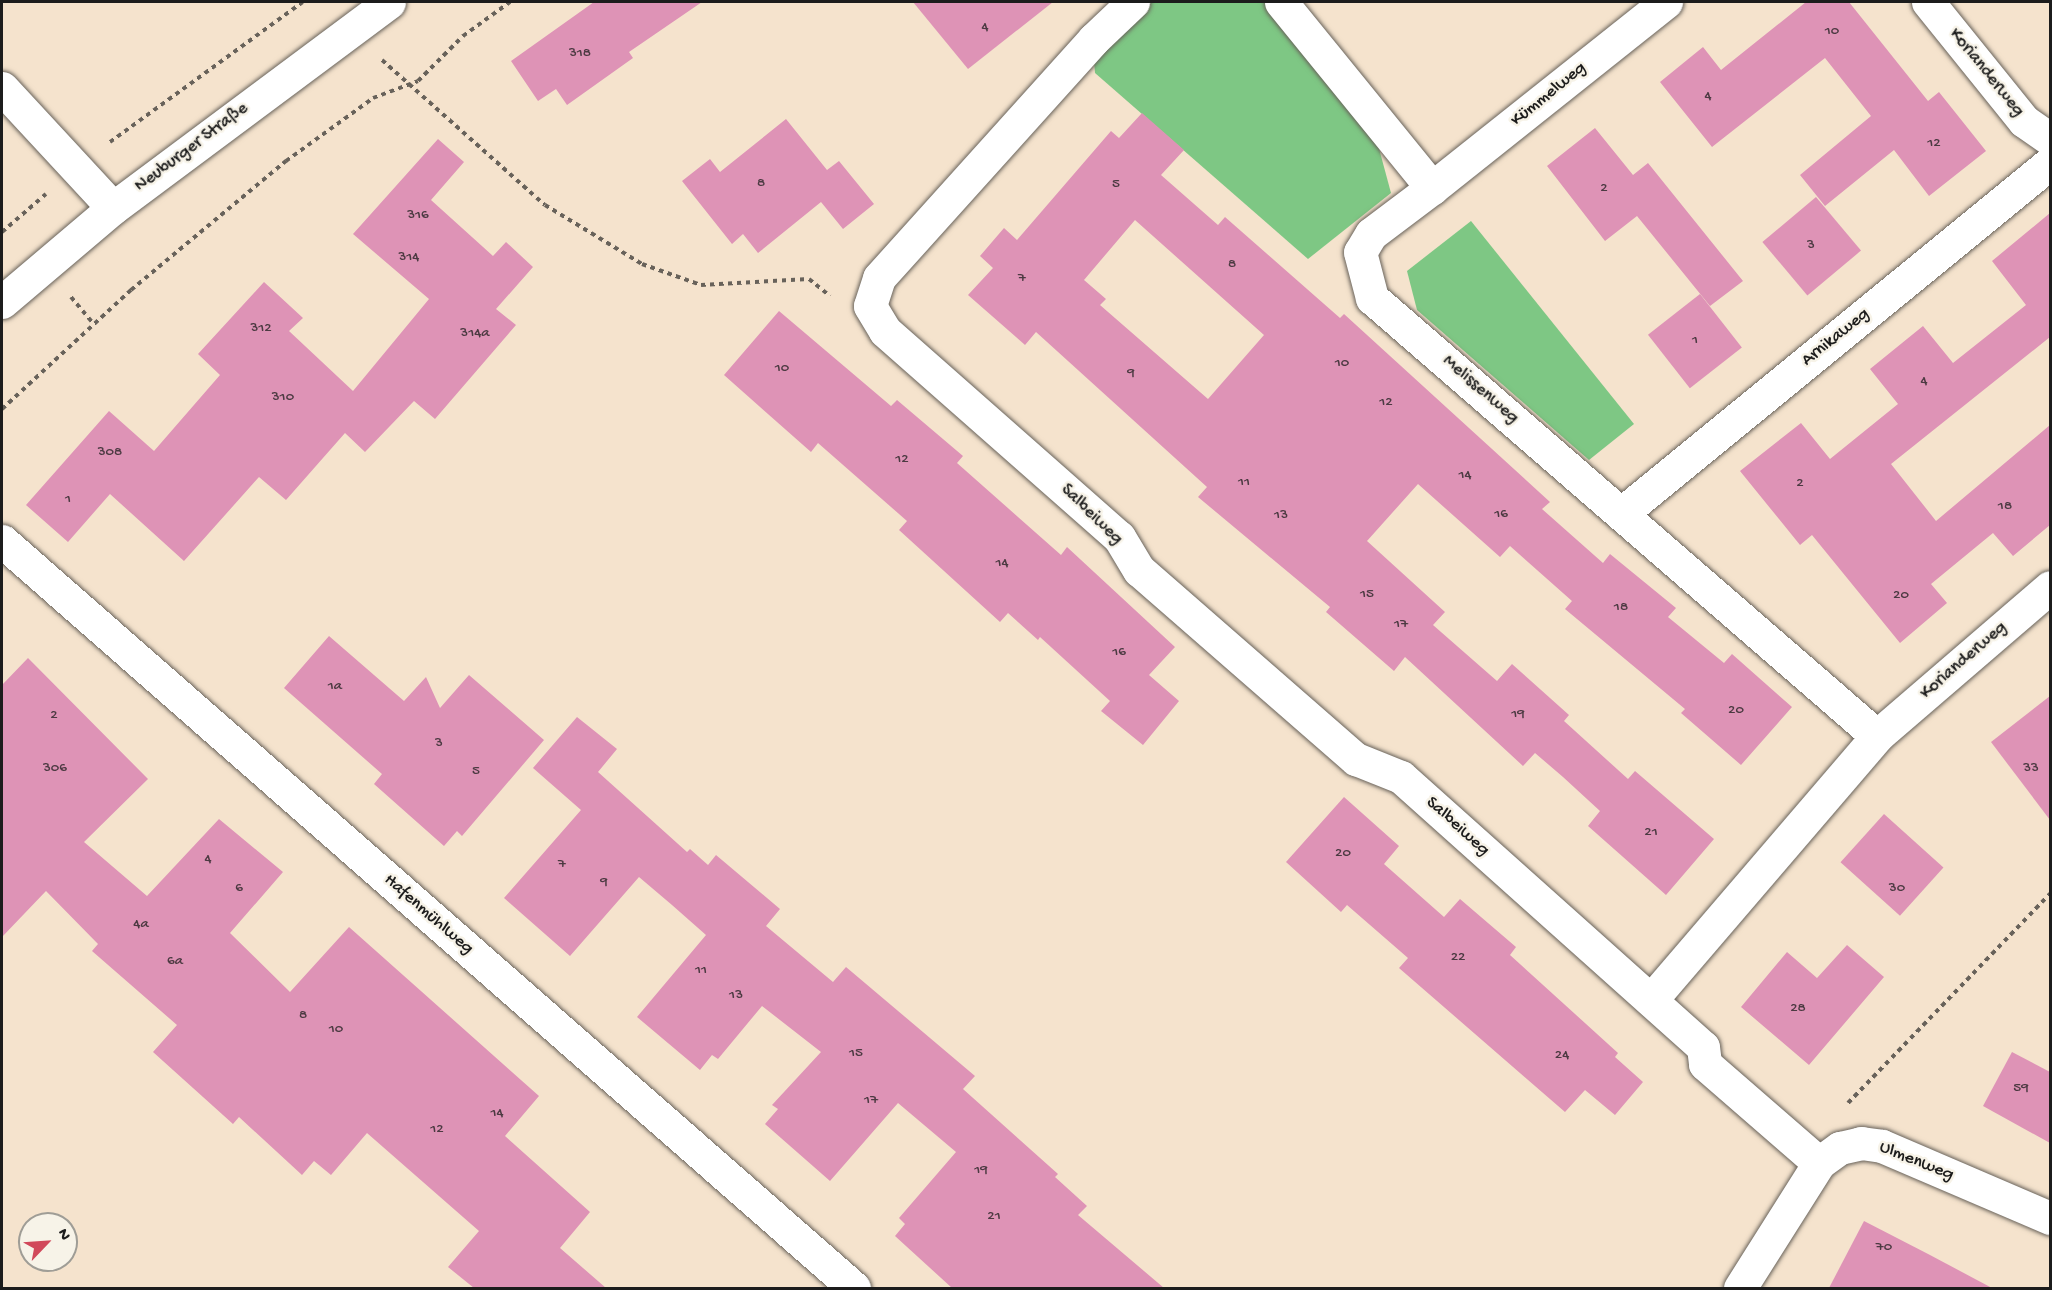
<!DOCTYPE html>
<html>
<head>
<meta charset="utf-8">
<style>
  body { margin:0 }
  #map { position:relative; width:2052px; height:1290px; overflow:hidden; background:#f5e3cd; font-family:"Gochi Hand",sans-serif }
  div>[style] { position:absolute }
  .green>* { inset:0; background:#7ec784 }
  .building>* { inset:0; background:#de93b6; transform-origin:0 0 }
  .path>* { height:4px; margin-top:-2px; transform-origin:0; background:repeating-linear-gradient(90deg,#68625a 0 4.5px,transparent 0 9px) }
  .roads { filter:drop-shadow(0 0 2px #68625a) drop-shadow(0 0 2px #68625a) }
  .minor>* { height:33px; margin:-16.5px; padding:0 16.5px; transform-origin:16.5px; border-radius:16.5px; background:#fff }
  span { translate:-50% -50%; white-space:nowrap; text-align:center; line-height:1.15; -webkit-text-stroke:5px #f7f3e8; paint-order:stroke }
  .number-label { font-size:15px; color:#4c3a42 }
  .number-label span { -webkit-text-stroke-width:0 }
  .street-label { font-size:18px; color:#1c1c1c }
  .frame { position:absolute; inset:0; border:3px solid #1c1c1c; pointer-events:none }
  .north { position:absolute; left:18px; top:1212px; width:60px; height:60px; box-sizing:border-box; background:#f7f3e8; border:2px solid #9f9d96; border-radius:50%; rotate:65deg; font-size:16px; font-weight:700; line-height:24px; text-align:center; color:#1c1c1c }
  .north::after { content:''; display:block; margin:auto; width:21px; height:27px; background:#d1495b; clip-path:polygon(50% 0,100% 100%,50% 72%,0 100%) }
</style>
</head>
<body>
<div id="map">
  <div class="green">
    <div style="clip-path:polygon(1145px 2px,1264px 2px,1377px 141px,1391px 193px,1308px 259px,1095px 73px,1093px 50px)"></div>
    <div style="clip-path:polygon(1471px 221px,1634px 424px,1589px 460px,1417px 310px,1407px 271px)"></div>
  </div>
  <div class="building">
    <div style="clip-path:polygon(594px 2px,702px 2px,629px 52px,633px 58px,567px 105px,556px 89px,538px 101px,511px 61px)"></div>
    <div style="clip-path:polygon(913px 2px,1053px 2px,968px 69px)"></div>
    <div style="clip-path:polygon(1806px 2px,1849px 2px,1928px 101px,1939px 92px,1986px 151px,1929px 196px,1894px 150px,1825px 206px,1800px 175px,1871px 116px,1825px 58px,1712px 147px,1660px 82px,1703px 47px,1721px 70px)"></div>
    <div style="clip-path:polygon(evenodd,1142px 113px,1184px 150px,1161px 175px,1218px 225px,1225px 217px,1340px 318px,1344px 314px,1550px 502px,1542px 509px,1603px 563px,1610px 554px,1676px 608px,1668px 617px,1724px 663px,1732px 654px,1792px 707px,1741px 765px,1681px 713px,1685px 709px,1565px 609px,1572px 601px,1510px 546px,1500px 557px,1418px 484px,1367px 541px,1445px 612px,1433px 625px,1497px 681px,1512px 664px,1569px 715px,1564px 721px,1628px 779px,1635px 771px,1714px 839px,1666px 895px,1588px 826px,1600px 811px,1563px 777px,1535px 753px,1523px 766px,1405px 657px,1394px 671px,1326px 612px,1330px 607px,1198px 497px,1207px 487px,1036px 332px,1025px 345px,968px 295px,993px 268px,980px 256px,1004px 228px,1017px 240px,1111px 131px,1119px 138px,1142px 113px,1135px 220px,1264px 335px,1208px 399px,1100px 305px,1106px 299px,1084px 280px,1135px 220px)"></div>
    <div style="clip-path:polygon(786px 119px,827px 170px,839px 161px,874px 204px,843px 229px,821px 202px,758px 253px,743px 234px,732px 244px,682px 181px,710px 159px,720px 172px)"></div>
    <div style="clip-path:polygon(1595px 128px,1633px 175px,1648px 163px,1743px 281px,1710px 306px,1637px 216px,1605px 241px,1547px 166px)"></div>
    <div style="clip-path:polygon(438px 139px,464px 162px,431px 200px,493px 256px,506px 242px,533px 267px,496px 309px,516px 325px,435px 419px,414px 401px,365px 452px,345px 433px,286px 500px,259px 477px,184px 561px,110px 494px,68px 542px,26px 505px,109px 411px,154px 451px,220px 375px,198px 354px,264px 282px,303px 318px,289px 331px,353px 391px,429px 299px,353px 234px)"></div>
    <div style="left:1816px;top:197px;width:70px;height:70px;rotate:50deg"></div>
    <div style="clip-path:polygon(2050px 213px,2050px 337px,1891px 464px,1936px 521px,2050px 425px,2050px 525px,2013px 556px,1993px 533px,1931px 584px,1947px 603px,1900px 643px,1812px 535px,1800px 545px,1740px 471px,1801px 423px,1830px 459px,1898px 404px,1870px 369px,1923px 326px,1953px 363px,2026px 305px,1992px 261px)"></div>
    <div style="left:1700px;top:294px;width:68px;height:66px;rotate:52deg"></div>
    <div style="clip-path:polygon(779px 311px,891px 406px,897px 400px,963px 456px,957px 463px,1061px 555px,1067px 547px,1175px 647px,1149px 675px,1179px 701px,1143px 745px,1101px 711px,1110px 701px,1040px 637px,1038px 640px,1008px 613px,1000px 622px,899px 530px,907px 521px,818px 443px,811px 452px,724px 375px)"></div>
    <div style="clip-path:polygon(329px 636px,404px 701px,426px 677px,440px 708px,469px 675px,544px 740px,462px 836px,457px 831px,444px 846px,374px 784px,382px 774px,284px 688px)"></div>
    <div style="clip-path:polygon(28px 658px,148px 779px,84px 842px,147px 896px,219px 819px,283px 872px,230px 933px,290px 992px,349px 927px,539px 1096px,505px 1136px,590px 1212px,560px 1248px,606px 1288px,474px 1288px,448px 1267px,479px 1231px,367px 1133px,331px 1175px,314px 1161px,302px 1175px,239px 1117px,233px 1124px,153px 1052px,177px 1025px,92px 951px,98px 944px,46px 891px,2px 937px,2px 685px)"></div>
    <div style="clip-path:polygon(2050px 696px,2050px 820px,1991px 742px)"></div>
    <div style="clip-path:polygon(577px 717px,617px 749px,598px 772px,687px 852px,690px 849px,708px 865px,716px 855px,780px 909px,766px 926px,833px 982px,846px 967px,975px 1076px,963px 1089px,1058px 1174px,1055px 1177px,1087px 1206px,1078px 1215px,1164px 1288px,952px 1288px,895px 1236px,905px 1224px,899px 1218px,956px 1152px,898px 1103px,830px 1181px,765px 1124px,778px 1109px,772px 1105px,821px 1052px,762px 1006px,718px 1059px,712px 1055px,700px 1070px,637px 1017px,706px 935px,672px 905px,639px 877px,570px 956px,504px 898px,581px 810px,533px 768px)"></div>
    <div style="clip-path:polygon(1344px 797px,1399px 846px,1384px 864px,1444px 917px,1460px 899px,1516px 947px,1510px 955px,1618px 1053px,1615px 1057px,1643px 1082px,1615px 1115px,1585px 1090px,1565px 1112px,1399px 968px,1408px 958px,1347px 905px,1341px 912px,1286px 862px)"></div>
    <div style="left:1884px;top:814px;width:80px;height:65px;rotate:42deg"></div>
    <div style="clip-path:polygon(1847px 945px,1884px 977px,1809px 1065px,1741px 1007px,1787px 952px,1817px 978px)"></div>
    <div style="clip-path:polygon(2012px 1052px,2050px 1072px,2050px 1143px,1983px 1106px)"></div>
    <div style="clip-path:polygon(1864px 1221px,1930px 1255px,1992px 1288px,1829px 1288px)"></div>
  </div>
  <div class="path">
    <div style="left:382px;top:60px;width:218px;rotate:41.7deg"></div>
    <div style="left:545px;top:205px;width:114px;rotate:31.3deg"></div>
    <div style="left:642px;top:264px;width:63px;rotate:19.6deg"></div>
    <div style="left:701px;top:285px;width:108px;rotate:-3.2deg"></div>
    <div style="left:809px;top:279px;width:27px;rotate:39deg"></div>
    <div style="left:110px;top:142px;width:238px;rotate:-36deg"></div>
    <div style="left:2px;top:232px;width:58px;rotate:-40.8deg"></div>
    <div style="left:71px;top:297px;width:35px;rotate:50deg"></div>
    <div style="left:2px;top:409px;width:176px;rotate:-42.7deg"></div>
    <div style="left:131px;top:290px;width:202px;rotate:-39.8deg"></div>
    <div style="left:286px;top:161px;width:107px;rotate:-35.9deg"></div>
    <div style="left:373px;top:98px;width:48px;rotate:-20.7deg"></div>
    <div style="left:418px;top:81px;width:64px;rotate:-45deg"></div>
    <div style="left:463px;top:36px;width:58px;rotate:-35.9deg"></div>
    <div style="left:1848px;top:1103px;width:291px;rotate:-46deg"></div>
  </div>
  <div class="roads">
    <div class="minor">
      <div style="left:1133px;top:2px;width:54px;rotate:136.5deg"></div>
      <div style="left:1094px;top:39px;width:321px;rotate:132deg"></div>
      <div style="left:879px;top:278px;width:29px;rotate:108deg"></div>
      <div style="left:870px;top:306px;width:29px;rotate:59deg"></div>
      <div style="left:885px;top:331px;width:312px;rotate:41.4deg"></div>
      <div style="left:1119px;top:537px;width:39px;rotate:59deg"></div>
      <div style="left:1139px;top:570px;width:288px;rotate:41.1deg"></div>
      <div style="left:1356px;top:759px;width:48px;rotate:21.8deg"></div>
      <div style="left:1401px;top:777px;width:405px;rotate:41.8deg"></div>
      <div style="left:1703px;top:1047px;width:17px;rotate:83deg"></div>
      <div style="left:1705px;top:1064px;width:151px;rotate:41deg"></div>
      <div style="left:1281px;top:2px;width:240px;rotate:50.9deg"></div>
      <div style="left:1432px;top:188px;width:76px;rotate:143deg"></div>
      <div style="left:1371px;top:234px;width:21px;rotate:121deg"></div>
      <div style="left:1360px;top:252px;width:48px;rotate:75.4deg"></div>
      <div style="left:1372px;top:298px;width:668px;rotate:40.94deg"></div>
      <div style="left:1928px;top:2px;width:153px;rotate:51.1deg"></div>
      <div style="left:2024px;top:121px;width:32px;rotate:35deg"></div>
      <div style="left:2px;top:88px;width:163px;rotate:47.2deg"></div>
      <div style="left:1432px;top:188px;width:299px;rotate:-38.5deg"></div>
      <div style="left:2px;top:302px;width:145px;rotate:-40.3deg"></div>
      <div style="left:113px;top:208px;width:344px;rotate:-36.7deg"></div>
      <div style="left:1622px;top:513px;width:553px;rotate:-39.27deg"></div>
      <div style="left:2px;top:541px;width:1133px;rotate:41.24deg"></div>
      <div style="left:1651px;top:1000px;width:348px;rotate:-49.4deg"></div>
      <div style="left:1877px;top:736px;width:228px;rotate:-40.7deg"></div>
      <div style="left:1740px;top:1288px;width:148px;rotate:-57.7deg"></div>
      <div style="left:1819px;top:1163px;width:26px;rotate:-36deg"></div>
      <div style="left:1840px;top:1148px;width:22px;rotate:-13deg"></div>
      <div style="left:1861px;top:1143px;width:21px;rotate:8deg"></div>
      <div style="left:1882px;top:1146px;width:183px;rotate:23.2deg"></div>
    </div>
  </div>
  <div class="number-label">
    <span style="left:985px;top:28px">4</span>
    <span style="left:1832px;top:32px">10</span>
    <span style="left:580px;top:54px">318</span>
    <span style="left:1708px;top:97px">4</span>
    <span style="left:1934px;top:144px">12</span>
    <span style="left:761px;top:184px">8</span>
    <span style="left:1116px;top:185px">5</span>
    <span style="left:1604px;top:189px">2</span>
    <span style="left:418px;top:216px">316</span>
    <span style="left:1811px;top:246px">3</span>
    <span style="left:409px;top:258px">314</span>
    <span style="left:1232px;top:265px">8</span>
    <span style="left:1022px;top:279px">7</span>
    <span style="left:261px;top:329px">312</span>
    <span style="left:475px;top:334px">314a</span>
    <span style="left:1695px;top:341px">1</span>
    <span style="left:1342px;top:364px">10</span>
    <span style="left:782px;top:369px">10</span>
    <span style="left:1131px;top:374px">9</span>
    <span style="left:1924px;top:382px">4</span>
    <span style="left:283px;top:398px">310</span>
    <span style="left:1386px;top:403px">12</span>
    <span style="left:110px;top:453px">308</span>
    <span style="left:902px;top:460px">12</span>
    <span style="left:1465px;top:476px">14</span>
    <span style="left:1244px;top:483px">11</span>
    <span style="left:1800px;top:484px">2</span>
    <span style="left:68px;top:500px">1</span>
    <span style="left:2005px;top:507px">18</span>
    <span style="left:1501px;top:515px">16</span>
    <span style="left:1281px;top:516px">13</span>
    <span style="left:1002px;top:564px">14</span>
    <span style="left:1367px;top:595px">15</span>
    <span style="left:1901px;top:596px">20</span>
    <span style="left:1621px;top:608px">18</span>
    <span style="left:1401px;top:625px">17</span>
    <span style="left:1119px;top:653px">16</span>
    <span style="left:335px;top:687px">1a</span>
    <span style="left:1736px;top:711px">20</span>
    <span style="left:1518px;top:715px">19</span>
    <span style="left:54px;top:716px">2</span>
    <span style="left:439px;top:744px">3</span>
    <span style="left:55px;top:769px">306</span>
    <span style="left:2031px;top:769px">33</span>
    <span style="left:476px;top:772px">5</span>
    <span style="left:1651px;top:833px">21</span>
    <span style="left:1343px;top:854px">20</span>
    <span style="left:208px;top:860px">4</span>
    <span style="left:562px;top:865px">7</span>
    <span style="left:604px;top:883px">9</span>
    <span style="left:239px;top:889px">6</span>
    <span style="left:1897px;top:889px">30</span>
    <span style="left:141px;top:925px">4a</span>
    <span style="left:1458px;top:958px">22</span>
    <span style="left:175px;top:962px">6a</span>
    <span style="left:701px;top:971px">11</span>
    <span style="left:736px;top:996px">13</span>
    <span style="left:1798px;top:1009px">28</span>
    <span style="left:303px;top:1016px">8</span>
    <span style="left:336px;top:1030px">10</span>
    <span style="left:856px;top:1054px">15</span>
    <span style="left:1562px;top:1056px">24</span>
    <span style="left:2021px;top:1089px">59</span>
    <span style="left:871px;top:1101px">17</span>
    <span style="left:497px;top:1114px">14</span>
    <span style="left:437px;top:1130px">12</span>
    <span style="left:981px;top:1171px">19</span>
    <span style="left:994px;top:1217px">21</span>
    <span style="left:1884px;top:1248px">70</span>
  </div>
  <div class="street-label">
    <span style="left:1986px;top:73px;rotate:51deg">Korianderweg</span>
    <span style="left:1549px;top:95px;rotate:-39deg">Kümmelweg</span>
    <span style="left:192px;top:148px;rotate:-37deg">Neuburger Straße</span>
    <span style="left:1836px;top:338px;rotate:-39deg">Arnikaweg</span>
    <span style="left:1480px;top:390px;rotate:41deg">Melissenweg</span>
    <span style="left:1091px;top:515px;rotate:44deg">Salbeiweg</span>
    <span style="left:1964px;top:661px;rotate:-41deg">Korianderweg</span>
    <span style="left:1457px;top:827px;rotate:42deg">Salbeiweg</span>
    <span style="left:428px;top:915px;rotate:41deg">Hafenmühlweg</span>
    <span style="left:1916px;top:1162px;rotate:22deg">Ulmenweg</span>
  </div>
  <div class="frame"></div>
  <div class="north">N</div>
</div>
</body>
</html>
